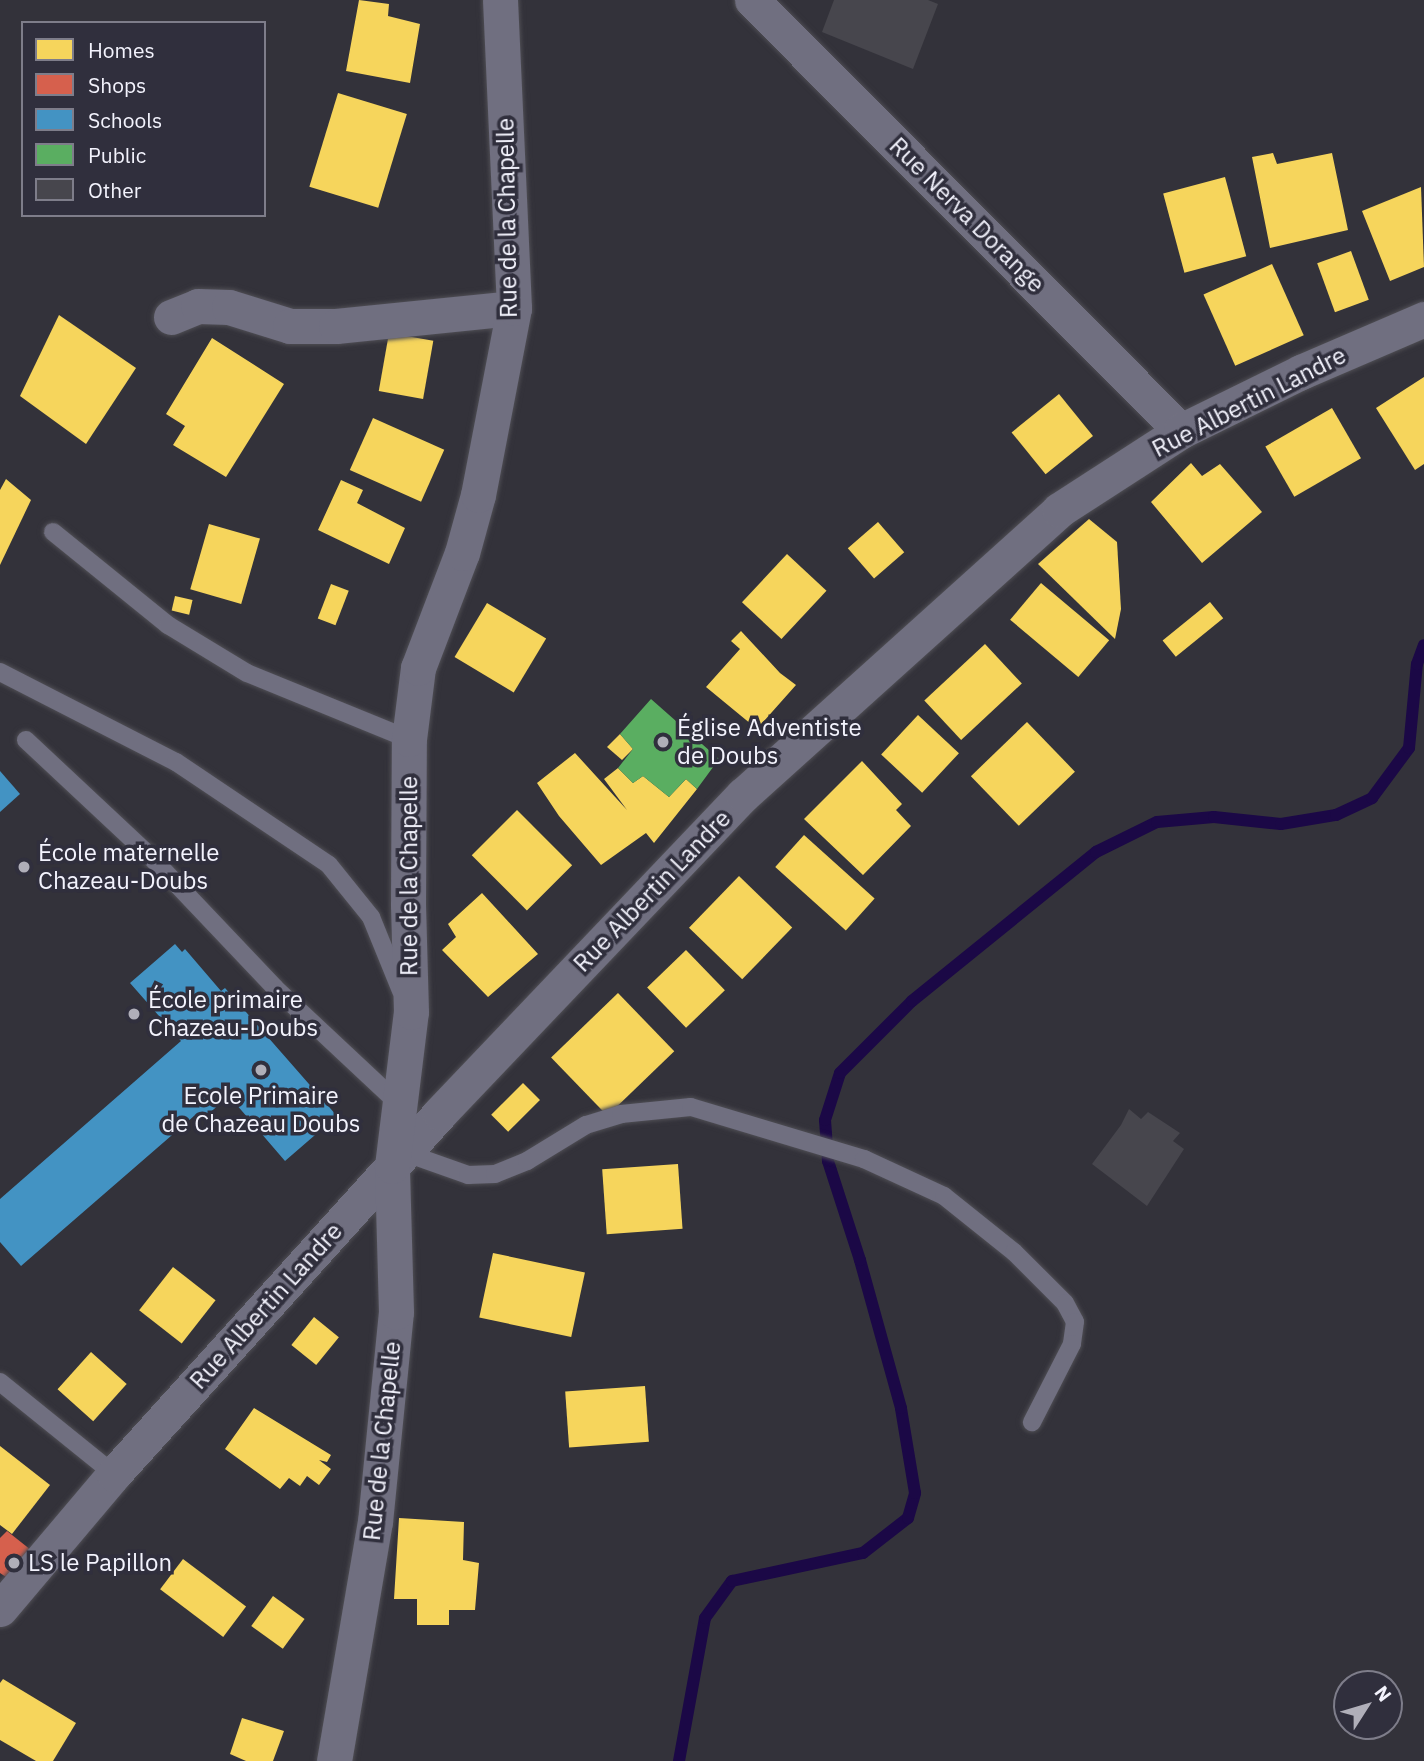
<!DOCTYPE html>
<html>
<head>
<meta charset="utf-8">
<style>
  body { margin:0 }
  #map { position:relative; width:1424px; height:1761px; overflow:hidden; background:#33323a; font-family:"IBM Plex Sans",sans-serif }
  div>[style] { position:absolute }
  .homes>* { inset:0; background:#f6d55c; transform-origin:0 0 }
  .shops>* { inset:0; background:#d6604d }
  .schools>* { inset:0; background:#4393c3 }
  .public>* { inset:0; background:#5aae61 }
  .stream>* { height:12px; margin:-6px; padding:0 6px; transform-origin:6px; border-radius:6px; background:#1b0846 }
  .building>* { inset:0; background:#47464d }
  .roads { filter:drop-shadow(0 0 2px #4f4e54) drop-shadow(0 0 2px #4f4e54) }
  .service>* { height:18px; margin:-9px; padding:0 9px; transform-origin:9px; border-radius:9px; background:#706f80 }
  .minor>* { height:35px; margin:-17.5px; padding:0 17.5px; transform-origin:17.5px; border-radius:17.5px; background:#706f80 }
  .dots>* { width:19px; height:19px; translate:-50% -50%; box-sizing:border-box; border:4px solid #302f3d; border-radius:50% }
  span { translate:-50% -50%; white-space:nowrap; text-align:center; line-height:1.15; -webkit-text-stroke:7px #302f3d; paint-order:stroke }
  .street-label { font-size:24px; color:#f3f3fd }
  .poi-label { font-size:24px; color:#f3f3fd }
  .left { translate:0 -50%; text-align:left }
  .legend { position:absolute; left:21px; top:21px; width:245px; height:196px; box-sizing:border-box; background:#302f3d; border:2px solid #7e7d8a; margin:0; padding:9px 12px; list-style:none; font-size:21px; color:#f3f3fd }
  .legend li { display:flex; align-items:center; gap:14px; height:35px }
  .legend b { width:35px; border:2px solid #7e7d8a }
  .north { position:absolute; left:1333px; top:1670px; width:70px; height:70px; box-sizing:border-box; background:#302f3d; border:2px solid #7e7d8a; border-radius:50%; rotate:53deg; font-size:19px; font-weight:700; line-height:28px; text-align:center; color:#f3f3fd }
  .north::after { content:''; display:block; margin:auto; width:24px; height:32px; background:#b0afb9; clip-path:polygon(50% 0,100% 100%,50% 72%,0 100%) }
</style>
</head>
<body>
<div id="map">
  <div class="homes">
    <div style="clip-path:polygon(359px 0,389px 4px,388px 16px,420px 24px,410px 83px,346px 71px)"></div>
    <div style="left:338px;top:93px;width:72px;height:98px;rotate:17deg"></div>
    <div style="clip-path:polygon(1273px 153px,1277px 164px,1332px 153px,1348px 230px,1270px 248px,1252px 157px)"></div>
    <div style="left:1225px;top:177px;width:82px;height:64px;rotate:75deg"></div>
    <div style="clip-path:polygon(1421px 187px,1424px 267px,1390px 281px,1362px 211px)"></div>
    <div style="left:1351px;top:251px;width:52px;height:36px;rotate:70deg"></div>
    <div style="left:1272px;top:264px;width:78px;height:75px;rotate:66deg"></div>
    <div style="clip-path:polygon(59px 315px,136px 368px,86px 444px,20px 396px)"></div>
    <div style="left:389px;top:333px;width:45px;height:59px;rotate:10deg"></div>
    <div style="clip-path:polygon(212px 338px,284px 384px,226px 477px,173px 445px,185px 426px,166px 414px)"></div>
    <div style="clip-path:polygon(1424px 377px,1424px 464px,1415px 470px,1376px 408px)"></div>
    <div style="left:1059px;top:394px;width:54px;height:61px;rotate:51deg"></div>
    <div style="left:1332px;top:408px;width:58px;height:77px;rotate:60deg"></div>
    <div style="left:373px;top:418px;width:78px;height:57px;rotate:24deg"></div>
    <div style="clip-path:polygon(1191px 463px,1202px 476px,1220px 464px,1262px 512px,1202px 563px,1151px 502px)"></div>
    <div style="clip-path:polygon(6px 479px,31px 500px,0 565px,0 490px)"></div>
    <div style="clip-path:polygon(341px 480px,363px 490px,357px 503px,405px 528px,389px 564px,318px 530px)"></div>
    <div style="clip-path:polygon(1089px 519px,1117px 542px,1121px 609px,1115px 639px,1038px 564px)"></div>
    <div style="left:878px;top:522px;width:40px;height:40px;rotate:49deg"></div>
    <div style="left:209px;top:524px;width:53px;height:68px;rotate:16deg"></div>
    <div style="left:787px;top:554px;width:54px;height:66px;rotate:43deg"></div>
    <div style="left:1041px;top:583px;width:89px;height:48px;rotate:40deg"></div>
    <div style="left:331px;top:584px;width:19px;height:37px;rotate:21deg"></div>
    <div style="left:175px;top:596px;width:18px;height:15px;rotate:13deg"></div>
    <div style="left:1210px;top:602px;width:21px;height:61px;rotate:51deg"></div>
    <div style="left:487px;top:603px;width:69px;height:63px;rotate:31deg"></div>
    <div style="clip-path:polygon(741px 631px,780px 673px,796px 685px,757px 729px,706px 687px,740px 649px,731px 641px)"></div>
    <div style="left:985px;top:644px;width:54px;height:83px;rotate:47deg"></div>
    <div style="left:918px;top:715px;width:56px;height:54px;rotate:43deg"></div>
    <div style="left:1027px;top:722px;width:69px;height:78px;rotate:46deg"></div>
    <div style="clip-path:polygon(620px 734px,633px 749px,622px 760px,607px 747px)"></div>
    <div style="clip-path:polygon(575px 753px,627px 810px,604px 779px,618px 768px,633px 783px,643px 776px,669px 797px,686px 779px,697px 789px,654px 843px,646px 833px,601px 865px,559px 816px,537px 783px)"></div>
    <div style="clip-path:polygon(862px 761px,902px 804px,896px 810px,911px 826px,863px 875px,804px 819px)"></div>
    <div style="left:517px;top:810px;width:78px;height:64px;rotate:45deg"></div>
    <div style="left:804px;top:835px;width:95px;height:43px;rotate:42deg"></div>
    <div style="left:739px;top:876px;width:74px;height:72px;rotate:44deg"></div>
    <div style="clip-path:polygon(482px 893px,538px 954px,488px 997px,442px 950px,456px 937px,448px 924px)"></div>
    <div style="left:686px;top:950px;width:56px;height:54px;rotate:46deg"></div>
    <div style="left:618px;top:993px;width:81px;height:93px;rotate:46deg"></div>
    <div style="left:523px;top:1083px;width:24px;height:45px;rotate:45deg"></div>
    <div style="left:678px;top:1164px;width:65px;height:76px;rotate:86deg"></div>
    <div style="left:493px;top:1253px;width:94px;height:66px;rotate:12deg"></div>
    <div style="left:173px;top:1267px;width:54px;height:55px;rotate:38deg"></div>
    <div style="left:314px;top:1317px;width:32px;height:36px;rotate:39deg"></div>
    <div style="left:91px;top:1352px;width:48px;height:50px;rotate:42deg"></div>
    <div style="left:645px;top:1386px;width:56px;height:80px;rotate:86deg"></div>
    <div style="clip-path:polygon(254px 1408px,331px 1455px,327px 1462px,319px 1460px,331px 1469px,319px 1485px,307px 1476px,300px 1486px,289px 1478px,280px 1489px,225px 1449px)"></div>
    <div style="clip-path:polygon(0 1446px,50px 1485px,12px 1534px,0 1525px)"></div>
    <div style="clip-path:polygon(399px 1518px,464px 1522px,463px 1560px,479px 1563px,475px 1610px,449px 1610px,449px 1625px,417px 1625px,417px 1599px,394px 1599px)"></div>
    <div style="left:183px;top:1559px;width:79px;height:38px;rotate:37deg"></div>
    <div style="left:273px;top:1596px;width:39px;height:37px;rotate:36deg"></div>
    <div style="clip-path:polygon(3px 1679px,76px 1723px,53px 1761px,36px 1761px,0 1740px,0 1683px)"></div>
    <div style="clip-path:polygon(242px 1718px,284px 1731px,273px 1761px,246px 1761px,230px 1754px)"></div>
  </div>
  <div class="shops">
    <div style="clip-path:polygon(7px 1531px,36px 1554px,12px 1581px,0 1573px,0 1538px)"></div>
  </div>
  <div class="schools">
    <div style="clip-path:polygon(0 771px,20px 794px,0 812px)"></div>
    <div style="clip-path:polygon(175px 944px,182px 952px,185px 949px,221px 991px,225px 988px,337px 1116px,285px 1161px,229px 1096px,199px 1122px,194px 1116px,21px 1266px,0 1242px,0 1199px,181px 1041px,130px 983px)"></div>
  </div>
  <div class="public">
    <div style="clip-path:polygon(651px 699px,719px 759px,697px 789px,686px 779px,669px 797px,643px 776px,633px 783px,618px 768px,633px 749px,620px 734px)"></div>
  </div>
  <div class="stream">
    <div style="left:679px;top:1761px;width:145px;rotate:-79.7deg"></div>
    <div style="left:705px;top:1618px;width:46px;rotate:-53.9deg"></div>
    <div style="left:732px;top:1581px;width:134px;rotate:-12.1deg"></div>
    <div style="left:863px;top:1553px;width:57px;rotate:-37.9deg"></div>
    <div style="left:908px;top:1518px;width:26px;rotate:-74deg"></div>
    <div style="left:915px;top:1493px;width:86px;rotate:-99.4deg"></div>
    <div style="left:901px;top:1408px;width:154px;rotate:-105.5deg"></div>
    <div style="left:860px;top:1260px;width:104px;rotate:-107.9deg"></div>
    <div style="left:828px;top:1161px;width:41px;rotate:-94.2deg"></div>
    <div style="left:825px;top:1120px;width:49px;rotate:-72.3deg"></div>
    <div style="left:840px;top:1073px;width:102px;rotate:-45deg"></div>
    <div style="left:912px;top:1001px;width:237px;rotate:-39deg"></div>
    <div style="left:1096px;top:852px;width:68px;rotate:-26.2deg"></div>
    <div style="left:1157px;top:822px;width:57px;rotate:-5deg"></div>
    <div style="left:1214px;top:817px;width:67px;rotate:6deg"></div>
    <div style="left:1281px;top:824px;width:56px;rotate:-9.3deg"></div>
    <div style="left:1336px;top:815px;width:40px;rotate:-25deg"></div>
    <div style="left:1372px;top:798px;width:62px;rotate:-53.5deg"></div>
    <div style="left:1409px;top:748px;width:84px;rotate:-84.6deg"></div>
    <div style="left:1417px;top:664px;width:20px;rotate:-70deg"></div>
  </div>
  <div class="building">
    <div style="clip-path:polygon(834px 0,928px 0,938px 4px,913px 69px,822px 32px)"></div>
    <div style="clip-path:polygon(1129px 1109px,1141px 1119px,1148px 1112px,1180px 1133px,1173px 1141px,1184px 1149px,1147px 1206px,1092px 1164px,1121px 1125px)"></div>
  </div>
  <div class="roads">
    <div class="service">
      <div style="left:53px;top:532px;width:148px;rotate:39deg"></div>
      <div style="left:168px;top:625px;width:92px;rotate:31.3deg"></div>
      <div style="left:247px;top:673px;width:175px;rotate:22.2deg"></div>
      <div style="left:0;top:672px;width:198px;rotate:27.1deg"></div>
      <div style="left:176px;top:762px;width:184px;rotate:33.9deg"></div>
      <div style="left:329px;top:865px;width:67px;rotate:51.1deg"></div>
      <div style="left:371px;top:917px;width:80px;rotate:67.9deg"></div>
      <div style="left:26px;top:740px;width:168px;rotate:43.1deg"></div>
      <div style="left:149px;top:855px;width:183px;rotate:46.5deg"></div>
      <div style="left:275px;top:988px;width:170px;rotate:43.1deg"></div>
      <div style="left:406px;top:1153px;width:66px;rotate:19.5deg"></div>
      <div style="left:468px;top:1175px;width:27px;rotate:-2deg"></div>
      <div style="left:495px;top:1174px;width:35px;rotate:-22deg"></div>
      <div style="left:527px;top:1161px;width:69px;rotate:-31.4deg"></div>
      <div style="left:586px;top:1125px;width:37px;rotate:-17deg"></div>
      <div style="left:621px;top:1114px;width:70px;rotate:-5.7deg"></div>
      <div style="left:691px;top:1107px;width:181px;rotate:16.7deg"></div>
      <div style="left:864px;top:1159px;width:88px;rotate:24.8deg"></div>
      <div style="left:944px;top:1196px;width:90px;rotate:38.7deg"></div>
      <div style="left:1014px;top:1252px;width:72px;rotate:45deg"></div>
      <div style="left:1065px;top:1303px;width:21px;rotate:62deg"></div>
      <div style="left:1075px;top:1322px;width:22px;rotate:98deg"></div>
      <div style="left:1072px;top:1344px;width:88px;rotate:117.1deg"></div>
      <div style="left:0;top:1382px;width:146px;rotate:38.9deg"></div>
    </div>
    <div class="minor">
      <div style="left:752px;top:0;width:608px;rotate:45.13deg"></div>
      <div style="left:171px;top:317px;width:29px;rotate:-22deg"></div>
      <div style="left:198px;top:306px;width:31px;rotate:2deg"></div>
      <div style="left:229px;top:307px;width:64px;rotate:17.3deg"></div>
      <div style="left:290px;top:326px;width:46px"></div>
      <div style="left:336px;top:326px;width:179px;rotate:-5.8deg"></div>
      <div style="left:0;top:1609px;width:177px;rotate:-49.8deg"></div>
      <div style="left:114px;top:1474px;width:486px;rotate:-47.9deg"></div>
      <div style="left:440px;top:1113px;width:439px;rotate:-46.4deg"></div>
      <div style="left:743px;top:795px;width:426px;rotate:-42deg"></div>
      <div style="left:1059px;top:510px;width:145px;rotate:-32.9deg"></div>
      <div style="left:1181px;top:431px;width:134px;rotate:-26.2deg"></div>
      <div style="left:1301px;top:372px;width:134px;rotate:-23.3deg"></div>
      <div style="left:334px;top:1761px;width:242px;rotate:-80.3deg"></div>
      <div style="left:375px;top:1522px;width:211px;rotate:-84.3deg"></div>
      <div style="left:396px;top:1312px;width:146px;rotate:-91.6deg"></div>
      <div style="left:392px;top:1166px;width:155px;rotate:-83deg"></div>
      <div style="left:411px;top:1012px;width:107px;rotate:-91.6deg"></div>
      <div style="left:408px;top:905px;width:166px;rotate:-89.7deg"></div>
      <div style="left:409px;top:739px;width:72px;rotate:-82.8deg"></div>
      <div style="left:418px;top:668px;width:123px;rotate:-69.1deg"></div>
      <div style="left:462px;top:553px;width:60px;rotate:-74.6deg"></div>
      <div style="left:478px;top:495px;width:190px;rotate:-79.1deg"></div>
      <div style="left:514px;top:308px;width:308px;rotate:-92.6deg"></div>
    </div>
  </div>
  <div class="dots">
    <div style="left:663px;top:742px;background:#b0afb9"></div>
    <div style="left:24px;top:867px;background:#b0afb9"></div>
    <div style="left:134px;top:1014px;background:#b0afb9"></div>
    <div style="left:261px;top:1070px;background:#b0afb9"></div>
    <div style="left:14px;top:1563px;background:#b0afb9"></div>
  </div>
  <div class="street-label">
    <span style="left:967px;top:215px;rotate:45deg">Rue Nerva Dorange</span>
    <span style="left:507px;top:218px;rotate:-91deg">Rue de la Chapelle</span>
    <span style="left:1249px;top:402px;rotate:-27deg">Rue Albertin Landre</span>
    <span style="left:409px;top:876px;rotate:-90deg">Rue de la Chapelle</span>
    <span style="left:652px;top:891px;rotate:-46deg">Rue Albertin Landre</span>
    <span style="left:266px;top:1306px;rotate:-48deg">Rue Albertin Landre</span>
    <span style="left:382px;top:1441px;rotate:-84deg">Rue de la Chapelle</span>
  </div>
  <div class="poi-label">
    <span class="left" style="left:677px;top:742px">Église Adventiste<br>de Doubs</span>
    <span class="left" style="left:38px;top:867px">École maternelle<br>Chazeau-Doubs</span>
    <span class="left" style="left:148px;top:1014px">École primaire<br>Chazeau-Doubs</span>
    <span style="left:261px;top:1110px">Ecole Primaire<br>de Chazeau Doubs</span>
    <span class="left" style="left:28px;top:1563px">LS le Papillon</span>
  </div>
  <ul class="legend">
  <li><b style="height:19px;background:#f6d55c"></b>Homes</li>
  <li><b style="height:19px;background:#d6604d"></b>Shops</li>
  <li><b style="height:19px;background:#4393c3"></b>Schools</li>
  <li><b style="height:19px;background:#5aae61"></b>Public</li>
  <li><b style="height:19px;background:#47464d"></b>Other</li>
  </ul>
  <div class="north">N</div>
</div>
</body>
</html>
